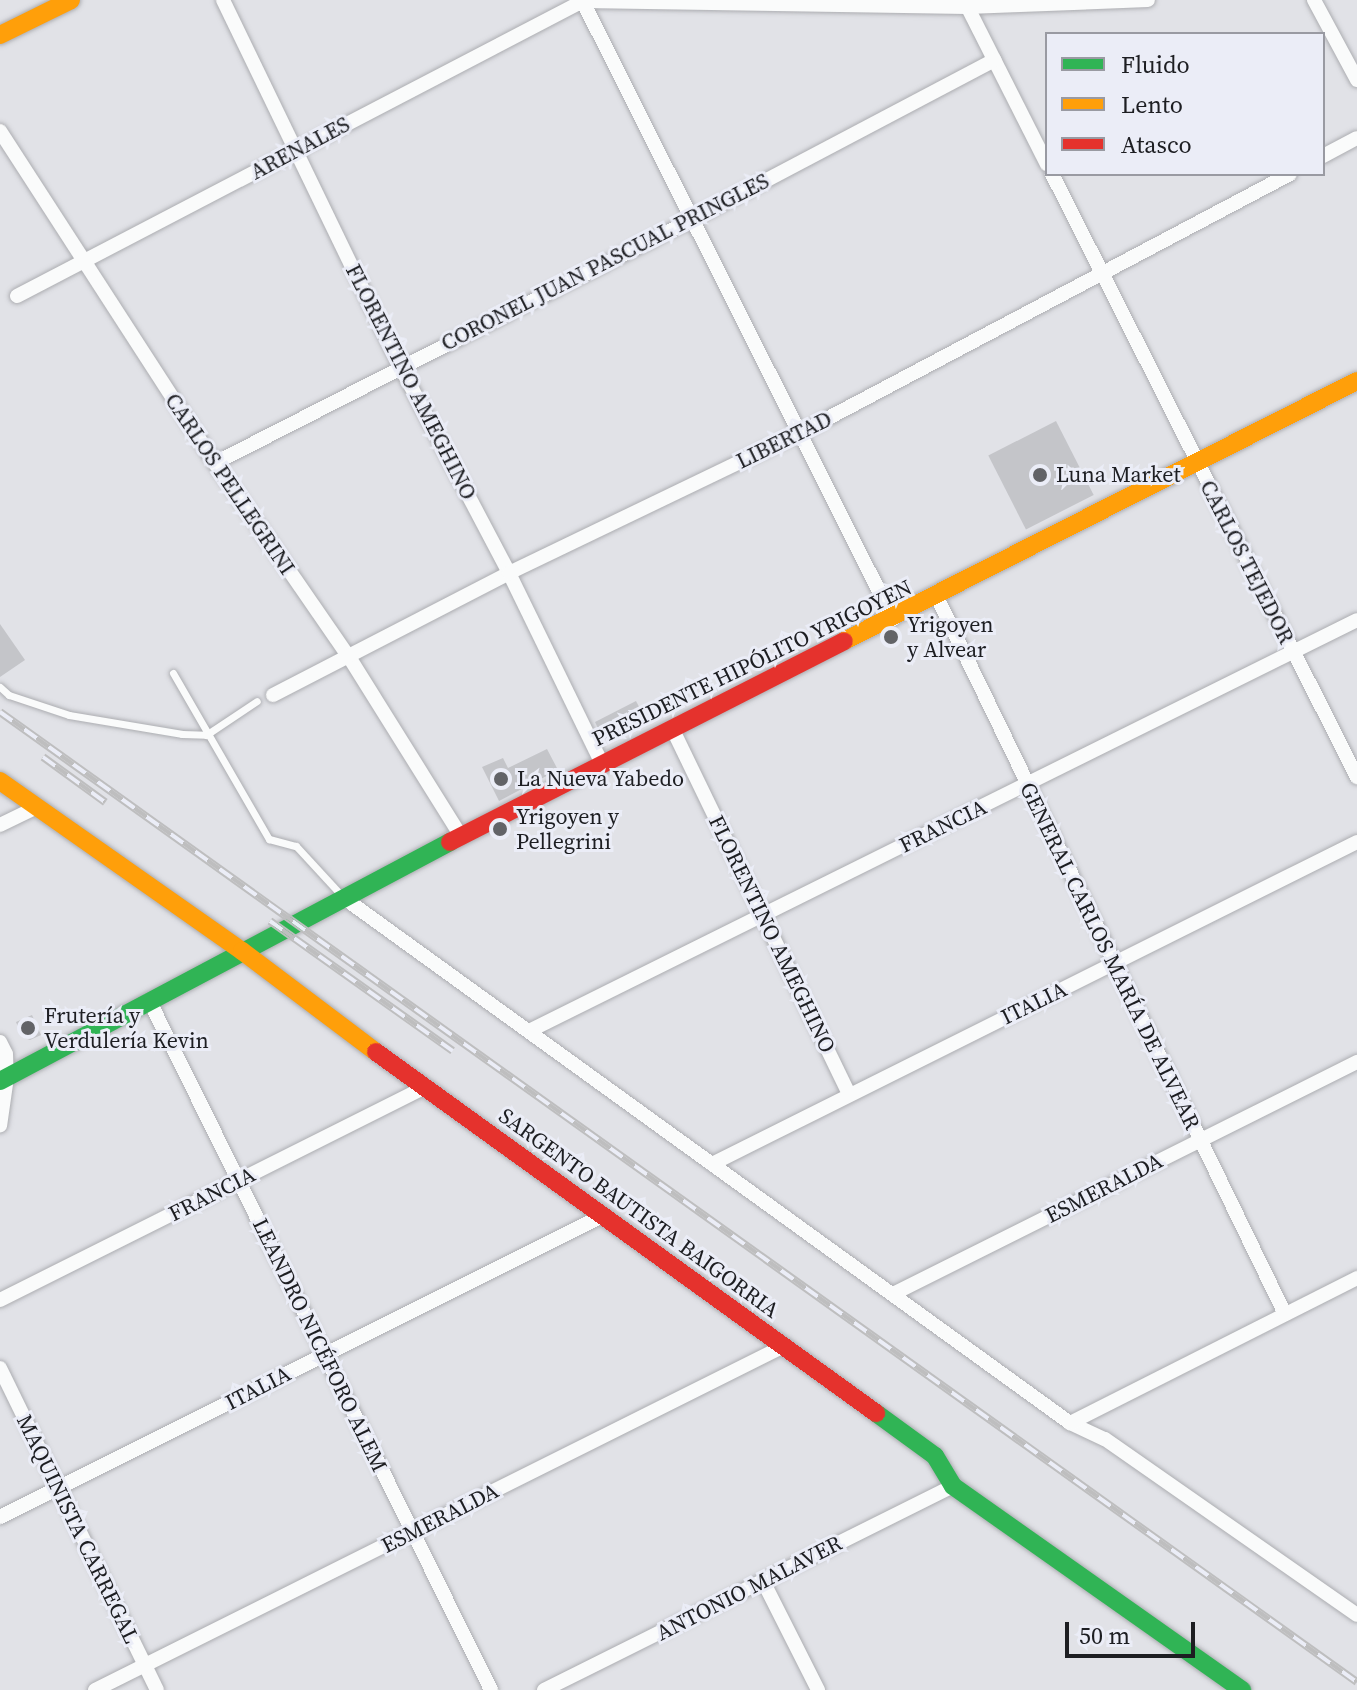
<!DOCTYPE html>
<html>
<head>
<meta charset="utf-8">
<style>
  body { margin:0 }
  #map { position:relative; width:1357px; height:1690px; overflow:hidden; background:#e1e2e7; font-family:"Source Serif 4",serif }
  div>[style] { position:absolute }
  .building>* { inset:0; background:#c4c5c9; transform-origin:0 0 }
  .roads { filter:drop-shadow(0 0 2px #acadb1) drop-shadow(0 0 2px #acadb1) }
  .lane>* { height:7px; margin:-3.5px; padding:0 3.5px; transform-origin:3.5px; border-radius:3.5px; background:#fafbfb }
  .street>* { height:14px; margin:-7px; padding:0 7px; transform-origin:7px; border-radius:7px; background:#fafbfb }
  .fast>* { height:18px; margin:-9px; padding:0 9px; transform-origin:9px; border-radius:9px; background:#30b455 }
  .slow>* { height:18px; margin:-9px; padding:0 9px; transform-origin:9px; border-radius:9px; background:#ff9f0a }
  .jam>* { height:18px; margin:-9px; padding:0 9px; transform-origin:9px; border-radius:9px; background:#e5322d }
  .rail>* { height:8px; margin-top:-4px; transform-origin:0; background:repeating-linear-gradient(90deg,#ebedf7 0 15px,#bebebf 0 30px); box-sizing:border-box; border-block:2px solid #bebebf }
  .dots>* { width:22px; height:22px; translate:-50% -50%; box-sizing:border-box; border:4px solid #ebedf7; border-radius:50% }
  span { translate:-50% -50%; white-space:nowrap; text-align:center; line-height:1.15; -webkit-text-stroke:6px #ebedf7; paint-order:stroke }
  .street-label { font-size:22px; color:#1d1e22 }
  .poi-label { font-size:22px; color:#1d1e22 }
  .left { translate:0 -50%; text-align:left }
  .legend { position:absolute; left:1045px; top:32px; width:280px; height:144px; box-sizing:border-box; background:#ebedf7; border:2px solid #999aa2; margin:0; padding:10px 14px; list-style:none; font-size:24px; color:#1d1e22 }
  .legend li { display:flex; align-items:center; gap:16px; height:40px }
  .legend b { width:40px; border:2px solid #999aa2 }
  .scale { position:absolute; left:1065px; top:1622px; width:130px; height:36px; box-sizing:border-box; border:4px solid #1d1e22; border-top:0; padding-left:10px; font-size:24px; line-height:28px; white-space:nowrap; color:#1d1e22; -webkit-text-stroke:6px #ebedf7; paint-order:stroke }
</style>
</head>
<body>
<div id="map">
  <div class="building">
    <div style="left:1056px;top:421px;width:83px;height:76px;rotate:63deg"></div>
    <div style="clip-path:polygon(0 624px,25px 660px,0 677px)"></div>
    <div style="clip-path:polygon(636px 701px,648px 724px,611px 743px,603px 739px,595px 722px)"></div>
    <div style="clip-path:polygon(547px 749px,558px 770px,499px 801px,482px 767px,503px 758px,508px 768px)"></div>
    <div style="clip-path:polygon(32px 1015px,41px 1035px,30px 1040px,22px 1037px,16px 1022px)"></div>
  </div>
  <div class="roads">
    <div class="lane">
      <div style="left:173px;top:673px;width:192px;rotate:60deg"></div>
      <div style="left:269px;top:839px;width:28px;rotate:15deg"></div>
      <div style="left:296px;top:846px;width:69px;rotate:47.3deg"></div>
      <div style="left:0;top:687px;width:12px;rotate:42deg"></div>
      <div style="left:9px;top:695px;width:63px;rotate:18.4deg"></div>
      <div style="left:69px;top:715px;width:115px;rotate:9.5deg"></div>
      <div style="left:182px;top:734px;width:24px;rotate:2deg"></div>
      <div style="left:206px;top:735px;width:61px;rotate:-33.7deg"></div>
    </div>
    <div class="street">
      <div style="left:223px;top:0;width:407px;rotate:64.2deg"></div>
      <div style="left:400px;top:366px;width:234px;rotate:62.2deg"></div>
      <div style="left:509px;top:573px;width:212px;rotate:64deg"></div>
      <div style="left:582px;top:0;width:693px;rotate:63.32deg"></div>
      <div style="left:964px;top:0;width:184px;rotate:63.2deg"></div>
      <div style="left:1314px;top:0;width:91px;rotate:61.7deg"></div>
      <div style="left:0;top:131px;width:396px;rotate:57.1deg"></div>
      <div style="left:215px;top:463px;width:236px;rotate:55.4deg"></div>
      <div style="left:349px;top:657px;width:211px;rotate:58deg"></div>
      <div style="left:1323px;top:156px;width:38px;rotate:-28deg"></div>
      <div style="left:1052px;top:174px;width:676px;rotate:63.17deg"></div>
      <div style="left:17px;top:296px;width:638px;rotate:-27.53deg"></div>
      <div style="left:583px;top:1px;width:384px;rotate:0.9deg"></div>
      <div style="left:967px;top:7px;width:181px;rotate:-2.2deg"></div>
      <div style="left:215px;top:463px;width:534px;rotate:-27.04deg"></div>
      <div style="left:691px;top:220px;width:343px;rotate:-27.8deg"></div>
      <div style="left:937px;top:597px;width:797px;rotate:64.11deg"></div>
      <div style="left:273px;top:695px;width:266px;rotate:-27.3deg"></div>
      <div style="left:509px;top:573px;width:323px;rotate:-25.7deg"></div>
      <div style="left:800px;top:433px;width:554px;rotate:-27.86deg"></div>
      <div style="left:673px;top:730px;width:404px;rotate:64.2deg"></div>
      <div style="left:0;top:825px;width:41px;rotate:-25.9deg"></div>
      <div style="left:344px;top:898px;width:896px;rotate:35.87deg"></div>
      <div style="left:1070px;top:1423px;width:38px;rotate:25deg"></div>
      <div style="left:1105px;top:1439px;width:307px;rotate:34.9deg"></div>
      <div style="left:149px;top:1000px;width:770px;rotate:63.63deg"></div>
      <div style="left:529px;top:1031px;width:924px;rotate:-26.4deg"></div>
      <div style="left:0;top:1042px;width:13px;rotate:63deg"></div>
      <div style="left:6px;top:1054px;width:23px;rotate:88deg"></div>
      <div style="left:7px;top:1077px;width:49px;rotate:98.1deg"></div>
      <div style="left:712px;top:1164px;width:721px;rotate:-26.53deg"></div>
      <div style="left:895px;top:1293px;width:517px;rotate:-26.57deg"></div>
      <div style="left:0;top:1300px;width:474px;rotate:-26.6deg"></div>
      <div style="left:0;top:1368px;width:358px;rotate:64deg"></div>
      <div style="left:1070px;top:1423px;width:322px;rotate:-26.8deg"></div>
      <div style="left:0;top:1517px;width:673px;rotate:-26.57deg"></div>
      <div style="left:763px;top:1581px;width:122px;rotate:63.2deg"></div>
      <div style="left:95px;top:1690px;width:770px;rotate:-26.53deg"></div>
      <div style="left:544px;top:1690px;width:457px;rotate:-26.5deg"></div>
    </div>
    <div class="fast">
      <div style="left:0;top:1081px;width:510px;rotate:-27.97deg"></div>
      <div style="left:876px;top:1413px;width:73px;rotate:36.1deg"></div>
      <div style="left:935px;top:1456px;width:35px;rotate:59deg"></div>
      <div style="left:953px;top:1486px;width:354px;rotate:35.2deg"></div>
    </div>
    <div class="slow">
      <div style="left:0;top:35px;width:79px;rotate:-26.2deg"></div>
      <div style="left:844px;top:641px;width:575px;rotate:-26.88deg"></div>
      <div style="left:0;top:781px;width:296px;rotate:35.1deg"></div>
      <div style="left:242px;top:951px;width:168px;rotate:37deg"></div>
    </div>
    <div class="jam">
      <div style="left:450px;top:842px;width:442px;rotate:-27deg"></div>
      <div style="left:376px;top:1052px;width:617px;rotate:35.83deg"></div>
    </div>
  </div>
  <div class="rail">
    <div style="left:0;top:712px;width:1668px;rotate:35.56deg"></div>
    <div style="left:43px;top:757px;width:77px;rotate:36deg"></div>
    <div style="left:270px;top:921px;width:224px;rotate:35.4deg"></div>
  </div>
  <div class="dots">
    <div style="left:1040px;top:475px;background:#626367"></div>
    <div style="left:891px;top:637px;background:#626367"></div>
    <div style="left:501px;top:779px;background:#626367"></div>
    <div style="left:500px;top:829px;background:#626367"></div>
    <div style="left:28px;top:1028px;background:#626367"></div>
  </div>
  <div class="street-label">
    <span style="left:300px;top:148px;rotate:-28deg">ARENALES</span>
    <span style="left:605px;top:262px;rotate:-27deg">CORONEL JUAN PASCUAL PRINGLES</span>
    <span style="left:411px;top:382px;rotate:63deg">FLORENTINO AMEGHINO</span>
    <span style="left:784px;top:440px;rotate:-26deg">LIBERTAD</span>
    <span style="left:230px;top:484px;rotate:56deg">CARLOS PELLEGRINI</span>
    <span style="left:1247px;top:562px;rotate:63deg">CARLOS TEJEDOR</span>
    <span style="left:752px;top:663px;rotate:-26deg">PRESIDENTE HIPÓLITO YRIGOYEN</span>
    <span style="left:943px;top:826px;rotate:-26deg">FRANCIA</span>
    <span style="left:772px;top:934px;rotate:64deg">FLORENTINO AMEGHINO</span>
    <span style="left:1110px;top:956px;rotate:64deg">GENERAL CARLOS MARÍA DE ALVEAR</span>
    <span style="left:1034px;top:1003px;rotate:-26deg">ITALIA</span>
    <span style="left:1104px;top:1188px;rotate:-27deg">ESMERALDA</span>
    <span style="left:212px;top:1194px;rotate:-27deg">FRANCIA</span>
    <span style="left:639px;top:1213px;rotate:36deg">SARGENTO BAUTISTA BAIGORRIA</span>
    <span style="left:320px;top:1345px;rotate:64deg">LEANDRO NICÉFORO ALEM</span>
    <span style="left:258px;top:1388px;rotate:-27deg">ITALIA</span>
    <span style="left:440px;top:1518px;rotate:-27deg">ESMERALDA</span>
    <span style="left:78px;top:1529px;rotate:64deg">MAQUINISTA CARREGAL</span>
    <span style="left:749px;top:1588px;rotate:-27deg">ANTONIO MALAVER</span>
  </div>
  <div class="poi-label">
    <span class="left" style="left:1056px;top:475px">Luna Market</span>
    <span class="left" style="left:907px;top:637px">Yrigoyen<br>y Alvear</span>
    <span class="left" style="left:517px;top:779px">La Nueva Yabedo</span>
    <span class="left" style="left:516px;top:829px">Yrigoyen y<br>Pellegrini</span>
    <span class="left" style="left:44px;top:1028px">Frutería y<br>Verdulería Kevin</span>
  </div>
  <ul class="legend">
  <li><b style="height:10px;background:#30b455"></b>Fluido</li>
  <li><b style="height:10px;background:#ff9f0a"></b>Lento</li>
  <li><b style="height:10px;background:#e5322d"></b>Atasco</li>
  </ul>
  <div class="scale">50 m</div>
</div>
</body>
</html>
